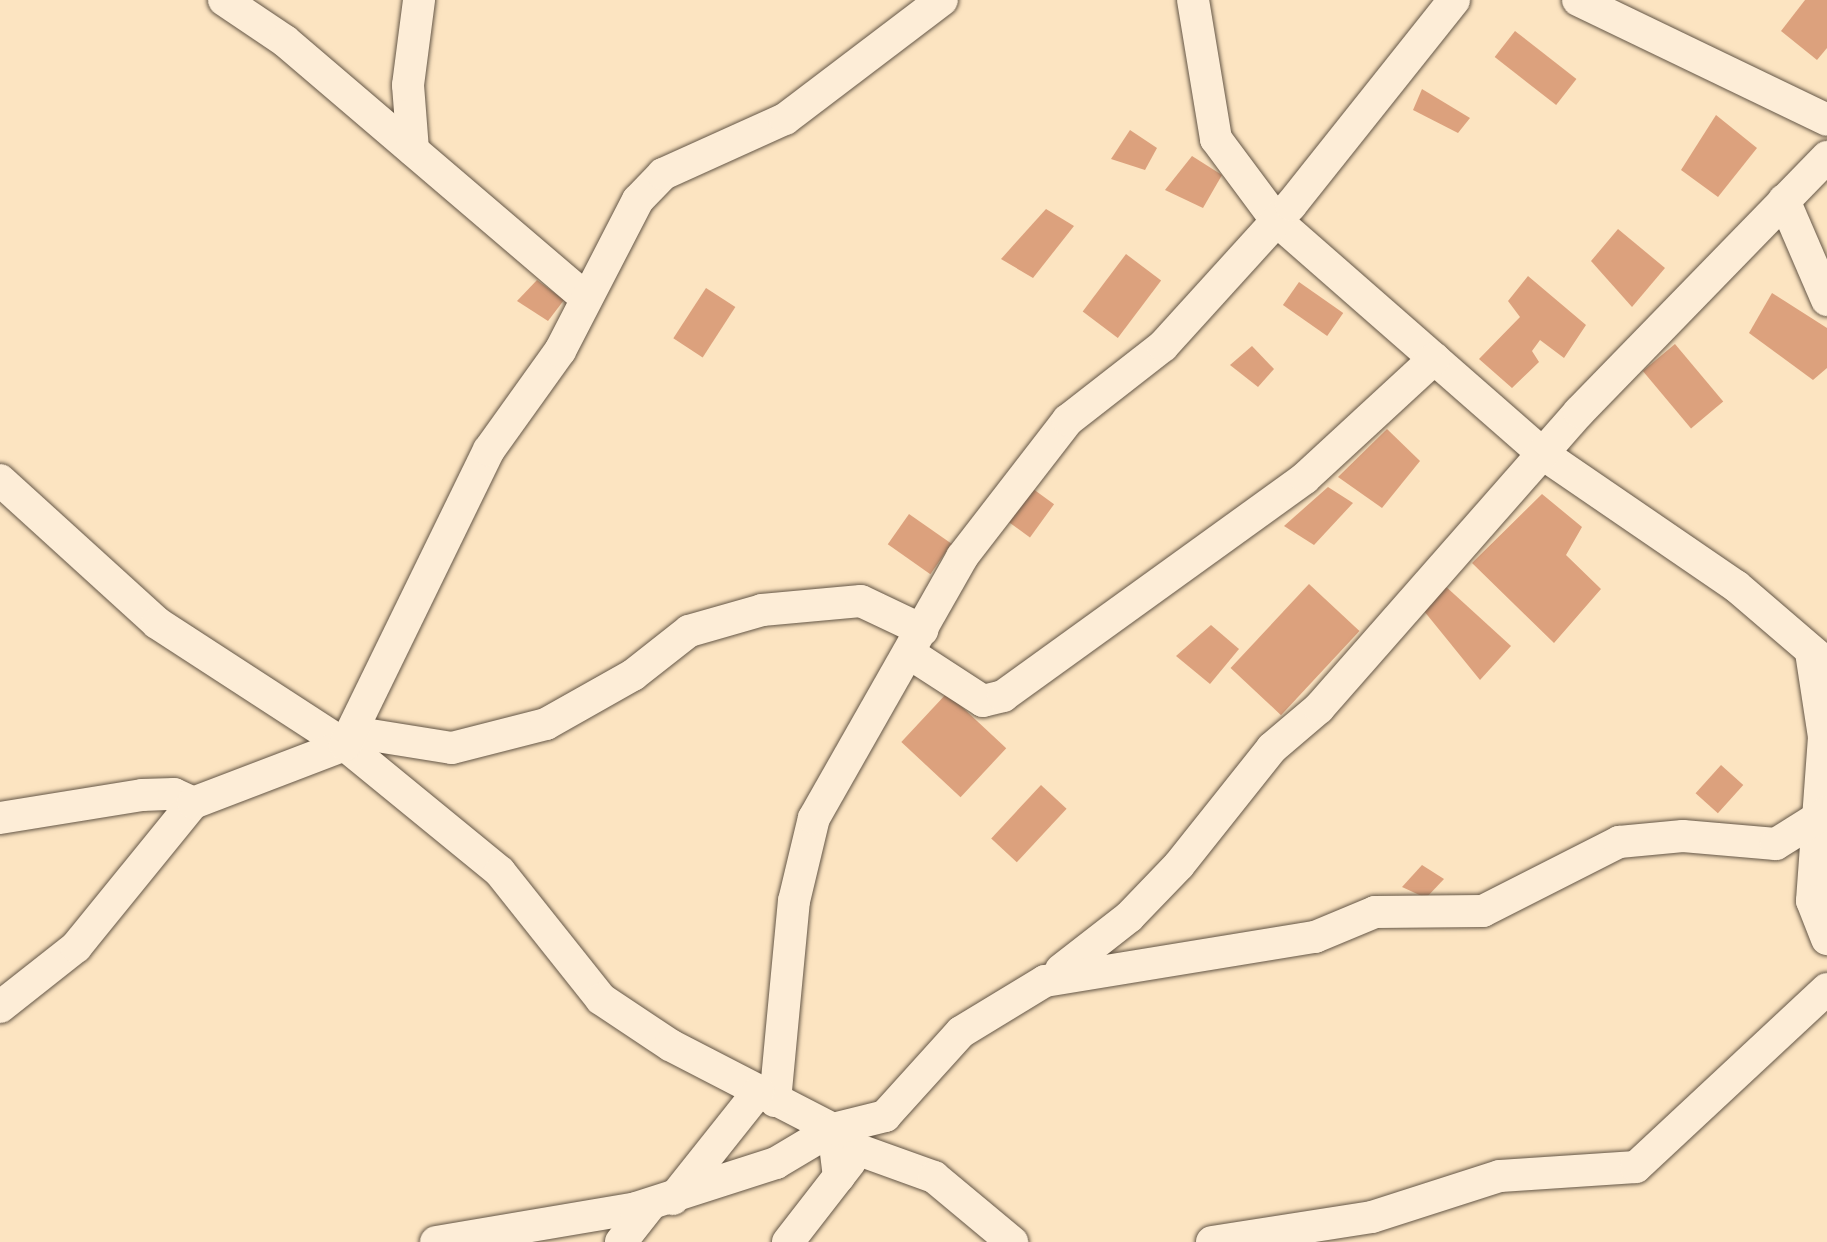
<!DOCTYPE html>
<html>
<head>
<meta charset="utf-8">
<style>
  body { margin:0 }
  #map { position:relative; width:1827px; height:1242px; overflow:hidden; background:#fce4c1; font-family:"Sorts Mill Goudy",serif }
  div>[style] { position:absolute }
  .building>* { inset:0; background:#dca17d; transform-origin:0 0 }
  .roads { filter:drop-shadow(0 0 2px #645646) drop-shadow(0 0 2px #645646) }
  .minor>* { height:32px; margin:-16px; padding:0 16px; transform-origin:16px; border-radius:16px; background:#fdedd7 }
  span { translate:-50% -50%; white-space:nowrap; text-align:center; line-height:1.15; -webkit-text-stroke:8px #fdedd7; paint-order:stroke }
</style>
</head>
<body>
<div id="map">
  <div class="building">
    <div style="clip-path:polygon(1805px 0,1827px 0,1827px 48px,1817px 60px,1781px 31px)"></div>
    <div style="left:1515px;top:31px;width:78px;height:33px;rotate:38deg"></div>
    <div style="clip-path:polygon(1422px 89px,1470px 118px,1458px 133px,1413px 110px)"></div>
    <div style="clip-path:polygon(1716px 115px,1757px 148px,1718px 197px,1681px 170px)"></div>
    <div style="clip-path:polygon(1130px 130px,1157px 148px,1145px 170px,1111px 159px)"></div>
    <div style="clip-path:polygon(1192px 156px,1222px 175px,1203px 208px,1165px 190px)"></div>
    <div style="clip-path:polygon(1046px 209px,1074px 226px,1033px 278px,1001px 259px)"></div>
    <div style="clip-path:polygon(1618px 229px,1665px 268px,1632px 307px,1591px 261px)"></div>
    <div style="left:1126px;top:254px;width:44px;height:72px;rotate:37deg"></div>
    <div style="clip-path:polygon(1528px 276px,1586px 325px,1564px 358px,1540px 340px,1532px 351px,1539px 362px,1512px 388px,1479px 359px,1520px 317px,1508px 301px)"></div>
    <div style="clip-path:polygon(537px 280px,564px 300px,548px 321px,517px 301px)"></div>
    <div style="left:1299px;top:282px;width:54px;height:28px;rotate:35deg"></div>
    <div style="left:706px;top:288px;width:35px;height:60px;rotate:33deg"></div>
    <div style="clip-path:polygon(1772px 293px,1827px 328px,1827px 368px,1813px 380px,1749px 333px)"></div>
    <div style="left:1675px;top:344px;width:75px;height:42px;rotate:50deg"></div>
    <div style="clip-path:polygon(1252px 346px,1274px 369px,1258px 387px,1230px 365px)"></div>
    <div style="clip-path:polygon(1387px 429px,1420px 461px,1382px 508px,1338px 477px)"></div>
    <div style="left:1029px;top:486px;width:31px;height:41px;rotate:36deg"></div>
    <div style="clip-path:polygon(1328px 487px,1353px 503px,1314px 545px,1284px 526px)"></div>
    <div style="clip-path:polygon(1542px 494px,1582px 527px,1566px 555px,1601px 589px,1554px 643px,1472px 563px)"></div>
    <div style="left:909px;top:514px;width:52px;height:37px;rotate:35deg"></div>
    <div style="left:1309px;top:584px;width:69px;height:115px;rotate:43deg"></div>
    <div style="clip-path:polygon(1443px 584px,1511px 646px,1480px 680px,1424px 611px)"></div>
    <div style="clip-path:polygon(1211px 625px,1239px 649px,1210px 684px,1176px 656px)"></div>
    <div style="left:947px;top:693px;width:81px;height:67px;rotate:43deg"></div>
    <div style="left:1721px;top:765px;width:30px;height:38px;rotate:42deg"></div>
    <div style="left:1041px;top:785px;width:35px;height:73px;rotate:43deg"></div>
    <div style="clip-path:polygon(1422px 865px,1444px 879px,1426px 898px,1402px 887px)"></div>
  </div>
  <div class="roads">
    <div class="minor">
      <div style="left:224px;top:0;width:73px;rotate:33.9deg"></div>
      <div style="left:285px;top:41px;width:394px;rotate:40.5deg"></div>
      <div style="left:1193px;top:0;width:141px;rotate:80.6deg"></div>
      <div style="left:1216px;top:139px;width:102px;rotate:53.4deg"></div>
      <div style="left:1277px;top:221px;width:354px;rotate:41.2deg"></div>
      <div style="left:1543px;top:454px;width:234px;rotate:34.4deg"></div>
      <div style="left:1736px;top:586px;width:120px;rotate:40.6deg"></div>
      <div style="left:1578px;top:0;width:276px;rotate:25.7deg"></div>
      <div style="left:413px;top:150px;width:65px;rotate:-94.4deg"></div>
      <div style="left:408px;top:85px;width:86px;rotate:-82.6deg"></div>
      <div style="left:1784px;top:200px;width:109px;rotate:66.7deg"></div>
      <div style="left:0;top:480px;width:212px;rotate:42.3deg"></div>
      <div style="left:157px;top:623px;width:224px;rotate:33deg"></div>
      <div style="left:345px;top:745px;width:200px;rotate:39.3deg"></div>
      <div style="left:500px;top:872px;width:162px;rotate:51.5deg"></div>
      <div style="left:601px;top:999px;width:83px;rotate:33.7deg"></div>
      <div style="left:670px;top:1045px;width:183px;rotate:27.3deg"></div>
      <div style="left:833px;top:1129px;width:48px;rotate:82.9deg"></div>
      <div style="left:1811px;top:652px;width:86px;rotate:81.3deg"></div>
      <div style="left:1824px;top:737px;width:164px;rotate:94.2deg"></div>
      <div style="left:1812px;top:901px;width:41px;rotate:68.5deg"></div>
      <div style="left:909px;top:653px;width:88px;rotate:33deg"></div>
      <div style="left:983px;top:701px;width:21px;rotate:-14deg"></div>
      <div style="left:1003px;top:696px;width:372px;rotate:-35.8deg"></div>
      <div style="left:1305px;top:478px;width:176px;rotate:-42.7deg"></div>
      <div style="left:352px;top:732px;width:101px;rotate:9.1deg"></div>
      <div style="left:452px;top:748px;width:97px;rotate:-14.3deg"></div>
      <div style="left:546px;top:724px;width:100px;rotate:-29.4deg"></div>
      <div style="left:633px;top:675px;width:71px;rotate:-38.2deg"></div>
      <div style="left:689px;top:631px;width:76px;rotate:-16deg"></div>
      <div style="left:762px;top:610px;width:99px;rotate:-5.2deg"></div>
      <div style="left:861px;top:601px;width:68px;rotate:25.4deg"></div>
      <div style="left:0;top:818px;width:144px;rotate:-9.2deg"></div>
      <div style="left:142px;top:795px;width:32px;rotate:-2deg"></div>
      <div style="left:174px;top:794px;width:21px;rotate:25deg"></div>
      <div style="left:1061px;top:970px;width:86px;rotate:-37.9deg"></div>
      <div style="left:1129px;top:917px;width:72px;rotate:-46.1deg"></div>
      <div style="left:1179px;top:865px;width:149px;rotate:-51.5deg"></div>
      <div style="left:1272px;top:748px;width:62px;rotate:-40.4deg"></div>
      <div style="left:1319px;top:708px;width:394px;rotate:-48.7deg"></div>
      <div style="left:1579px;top:412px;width:356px;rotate:-45.8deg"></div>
      <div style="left:0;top:1007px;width:97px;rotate:-38.3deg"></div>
      <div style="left:76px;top:947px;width:186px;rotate:-50.9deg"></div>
      <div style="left:193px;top:803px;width:163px;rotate:-20.9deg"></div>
      <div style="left:345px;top:745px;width:328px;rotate:-64deg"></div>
      <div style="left:489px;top:450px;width:122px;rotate:-54.4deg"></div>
      <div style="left:560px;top:351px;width:170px;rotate:-62.7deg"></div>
      <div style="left:638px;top:200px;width:36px;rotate:-46deg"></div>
      <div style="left:663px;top:174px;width:134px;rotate:-24.3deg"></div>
      <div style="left:785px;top:119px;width:197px;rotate:-37.2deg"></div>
      <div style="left:775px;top:1101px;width:201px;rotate:-84.6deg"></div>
      <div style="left:794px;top:901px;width:85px;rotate:-76.5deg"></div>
      <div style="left:814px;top:818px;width:300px;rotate:-60.4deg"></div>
      <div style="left:962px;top:557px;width:173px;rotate:-52.3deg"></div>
      <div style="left:1068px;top:420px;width:120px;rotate:-37.9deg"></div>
      <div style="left:1163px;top:346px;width:190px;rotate:-47.8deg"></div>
      <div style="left:1291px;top:205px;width:262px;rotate:-51.5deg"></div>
      <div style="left:859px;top:1150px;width:80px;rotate:19.8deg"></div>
      <div style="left:934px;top:1177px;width:102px;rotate:39.8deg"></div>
      <div style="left:673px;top:1199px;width:137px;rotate:-51.5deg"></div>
      <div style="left:436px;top:1242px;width:203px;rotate:-9.6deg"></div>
      <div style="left:636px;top:1208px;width:147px;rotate:-17.8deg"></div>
      <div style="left:776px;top:1163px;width:66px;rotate:-30.8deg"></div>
      <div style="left:833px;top:1129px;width:54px;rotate:-14deg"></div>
      <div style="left:885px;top:1116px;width:113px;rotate:-47.9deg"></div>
      <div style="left:961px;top:1032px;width:98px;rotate:-31.3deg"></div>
      <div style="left:1045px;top:981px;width:274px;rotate:-9.3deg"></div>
      <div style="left:1315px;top:937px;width:65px;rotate:-22.6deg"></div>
      <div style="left:1375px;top:912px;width:108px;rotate:-0.5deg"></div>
      <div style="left:1483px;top:911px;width:153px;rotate:-26.9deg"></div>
      <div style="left:1619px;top:842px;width:64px;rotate:-5.4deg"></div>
      <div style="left:1683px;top:836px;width:93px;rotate:4.9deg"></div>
      <div style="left:1776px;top:844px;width:60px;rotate:-32.1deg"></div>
      <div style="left:621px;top:1242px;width:48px;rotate:-51.7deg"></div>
      <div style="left:788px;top:1242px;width:101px;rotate:-52.2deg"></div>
      <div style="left:1212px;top:1242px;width:162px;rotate:-8.9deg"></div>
      <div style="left:1372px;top:1217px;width:134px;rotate:-17.8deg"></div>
      <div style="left:1500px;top:1176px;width:136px;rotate:-3.8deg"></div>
      <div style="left:1636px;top:1167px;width:261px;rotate:-43deg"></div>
    </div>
  </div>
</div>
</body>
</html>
